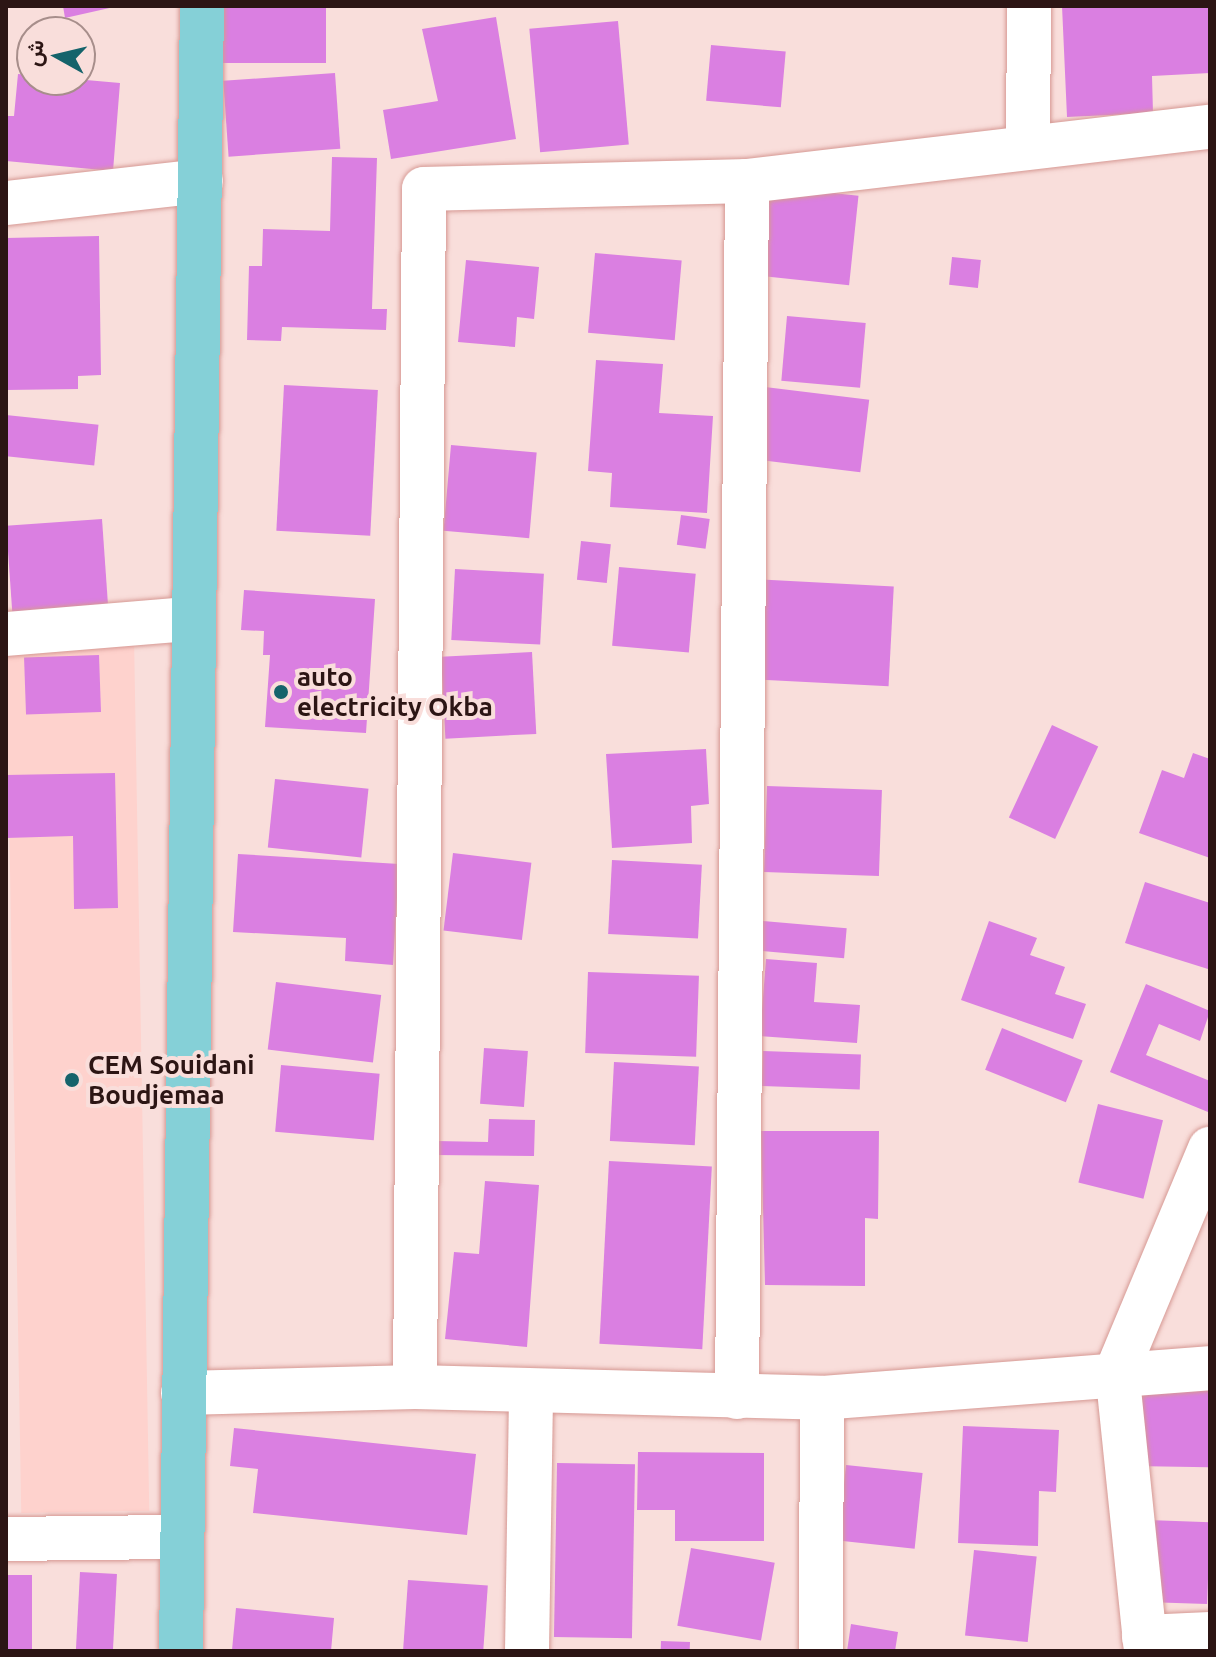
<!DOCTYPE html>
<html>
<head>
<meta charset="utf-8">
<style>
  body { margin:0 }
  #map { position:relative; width:1216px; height:1657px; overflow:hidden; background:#f9dedb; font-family:Ubuntu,Vazirmatn,sans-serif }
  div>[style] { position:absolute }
  .built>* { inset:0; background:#fed2cd; transform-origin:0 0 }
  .building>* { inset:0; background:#da7fe1; transform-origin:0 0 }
  .roads { filter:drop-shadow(0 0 2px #d69994) drop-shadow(0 0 2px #d69994) }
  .minor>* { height:44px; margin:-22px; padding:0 22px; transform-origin:22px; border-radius:22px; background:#fff }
  .major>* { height:44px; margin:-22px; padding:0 22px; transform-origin:22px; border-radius:22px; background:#85d0d7 }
  .dots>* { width:22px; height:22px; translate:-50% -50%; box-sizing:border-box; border:4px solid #f9dedb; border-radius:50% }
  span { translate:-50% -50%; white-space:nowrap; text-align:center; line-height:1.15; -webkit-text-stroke:8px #f9dedb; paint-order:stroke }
  .poi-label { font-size:26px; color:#2c1514; font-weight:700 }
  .left { translate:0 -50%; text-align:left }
  .frame { position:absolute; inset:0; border:8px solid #2c1514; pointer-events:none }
  .north { position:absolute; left:16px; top:16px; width:80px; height:80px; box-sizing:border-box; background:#f9dedb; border:2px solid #a78e8b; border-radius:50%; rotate:278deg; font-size:22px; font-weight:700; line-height:32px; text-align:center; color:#2c1514 }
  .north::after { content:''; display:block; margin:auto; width:28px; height:36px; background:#15636b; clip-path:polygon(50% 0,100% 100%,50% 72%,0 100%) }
</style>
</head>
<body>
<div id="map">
  <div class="built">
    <div style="left:134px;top:637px;width:874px;height:128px;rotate:89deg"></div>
  </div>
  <div class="building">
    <div style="clip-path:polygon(63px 6px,114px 6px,114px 7px,65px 18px)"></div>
    <div style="left:214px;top:6px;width:112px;height:57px"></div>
    <div style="clip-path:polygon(1062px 6px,1210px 6px,1210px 73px,1152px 76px,1153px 113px,1067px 117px)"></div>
    <div style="clip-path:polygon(496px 17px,516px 139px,391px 159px,383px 110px,438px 101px,422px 29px)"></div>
    <div style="left:618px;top:21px;width:124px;height:89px;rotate:85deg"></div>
    <div style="left:711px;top:45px;width:75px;height:56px;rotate:5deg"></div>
    <div style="left:335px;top:73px;width:76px;height:112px;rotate:86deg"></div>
    <div style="clip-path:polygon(18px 74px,120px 83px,113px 171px,6px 161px,6px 116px,14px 116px)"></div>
    <div style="clip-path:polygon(332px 157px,377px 158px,372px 309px,387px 309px,386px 330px,282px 327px,281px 341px,247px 340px,249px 266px,262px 266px,263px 229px,330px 231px)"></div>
    <div style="left:766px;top:186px;width:93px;height:90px;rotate:6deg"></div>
    <div style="clip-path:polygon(99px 236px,101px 375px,78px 376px,78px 389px,6px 390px,6px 238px)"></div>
    <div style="left:595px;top:253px;width:87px;height:80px;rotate:5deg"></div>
    <div style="left:952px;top:257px;width:29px;height:28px;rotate:6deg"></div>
    <div style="clip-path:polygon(466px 260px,539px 267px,534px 319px,517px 317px,515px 347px,458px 342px)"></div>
    <div style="left:787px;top:316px;width:79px;height:65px;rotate:5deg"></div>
    <div style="clip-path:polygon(596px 360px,663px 364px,659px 413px,713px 416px,707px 513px,610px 507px,612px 473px,588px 471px)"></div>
    <div style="left:284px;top:385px;width:94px;height:146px;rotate:3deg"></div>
    <div style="left:765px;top:387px;width:105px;height:73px;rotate:7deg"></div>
    <div style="left:6px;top:415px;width:93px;height:41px;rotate:6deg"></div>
    <div style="left:451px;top:445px;width:86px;height:86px;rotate:5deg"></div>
    <div style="left:681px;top:515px;width:29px;height:30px;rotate:8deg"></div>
    <div style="left:102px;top:519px;width:97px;height:96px;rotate:86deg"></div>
    <div style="left:581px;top:541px;width:30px;height:39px;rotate:6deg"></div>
    <div style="left:619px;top:567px;width:77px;height:79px;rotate:5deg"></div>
    <div style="left:455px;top:569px;width:89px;height:71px;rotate:3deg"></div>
    <div style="left:732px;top:578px;width:162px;height:100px;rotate:3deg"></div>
    <div style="clip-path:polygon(244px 590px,375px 599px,366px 733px,265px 727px,270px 655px,263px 655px,264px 631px,241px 630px)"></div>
    <div style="left:532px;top:652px;width:82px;height:91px;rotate:87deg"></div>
    <div style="left:99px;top:655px;width:57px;height:75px;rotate:88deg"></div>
    <div style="left:1052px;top:725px;width:51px;height:102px;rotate:25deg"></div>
    <div style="clip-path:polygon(706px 749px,709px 804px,691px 806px,692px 843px,612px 848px,606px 754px)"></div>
    <div style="clip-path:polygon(1193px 753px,1210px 759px,1210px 858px,1139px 833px,1162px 770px,1184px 778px)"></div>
    <div style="clip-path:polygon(115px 773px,118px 908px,74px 909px,73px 836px,6px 838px,6px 775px)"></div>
    <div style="left:275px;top:779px;width:94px;height:69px;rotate:6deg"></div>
    <div style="left:767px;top:786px;width:115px;height:86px;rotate:2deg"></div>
    <div style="left:453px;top:853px;width:79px;height:78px;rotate:7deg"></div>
    <div style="clip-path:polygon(238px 854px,399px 864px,393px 965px,345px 961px,346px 938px,233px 932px)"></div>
    <div style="left:612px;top:860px;width:90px;height:74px;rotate:3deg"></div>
    <div style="clip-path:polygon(1145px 882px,1210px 903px,1208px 969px,1125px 943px)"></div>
    <div style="left:763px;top:921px;width:84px;height:30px;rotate:5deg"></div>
    <div style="clip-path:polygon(989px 921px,1037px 938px,1030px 955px,1065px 967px,1055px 994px,1086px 1004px,1073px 1039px,961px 1000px)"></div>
    <div style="clip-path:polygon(766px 959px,817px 963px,814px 1002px,860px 1005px,857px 1043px,760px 1036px)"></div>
    <div style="left:588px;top:972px;width:111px;height:81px;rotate:2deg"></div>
    <div style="left:276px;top:982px;width:106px;height:68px;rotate:7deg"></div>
    <div style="clip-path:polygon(1146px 984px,1210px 1011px,1200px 1041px,1159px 1024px,1146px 1055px,1210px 1081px,1208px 1112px,1110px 1072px)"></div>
    <div style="left:1002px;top:1028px;width:87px;height:45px;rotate:22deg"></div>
    <div style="left:484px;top:1048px;width:44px;height:56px;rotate:4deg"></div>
    <div style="left:763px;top:1051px;width:98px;height:35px;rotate:2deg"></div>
    <div style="left:614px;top:1062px;width:85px;height:79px;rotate:3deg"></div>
    <div style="left:281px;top:1065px;width:99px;height:67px;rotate:5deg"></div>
    <div style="left:1098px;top:1104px;width:67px;height:81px;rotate:14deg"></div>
    <div style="clip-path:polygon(489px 1119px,535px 1120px,534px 1156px,435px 1155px,436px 1141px,488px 1142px)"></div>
    <div style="clip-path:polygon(761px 1131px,879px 1131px,878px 1219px,865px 1218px,865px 1286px,765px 1285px)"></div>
    <div style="left:609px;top:1161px;width:103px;height:183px;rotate:3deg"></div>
    <div style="clip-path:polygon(485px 1181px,539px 1185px,527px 1347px,445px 1339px,454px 1252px,479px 1254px)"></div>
    <div style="left:1135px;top:1374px;width:75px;height:92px;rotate:1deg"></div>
    <div style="clip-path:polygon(963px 1426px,1059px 1430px,1056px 1492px,1039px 1491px,1038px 1546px,958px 1543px)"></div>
    <div style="clip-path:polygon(234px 1428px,476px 1454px,467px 1535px,253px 1513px,258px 1469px,230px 1466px)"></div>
    <div style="clip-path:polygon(638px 1452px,764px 1453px,764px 1541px,675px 1541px,675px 1510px,637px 1510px)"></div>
    <div style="left:557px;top:1463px;width:78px;height:174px;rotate:1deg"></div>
    <div style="left:846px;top:1465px;width:77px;height:76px;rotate:6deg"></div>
    <div style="left:1148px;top:1520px;width:62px;height:82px;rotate:2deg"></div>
    <div style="left:691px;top:1548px;width:85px;height:79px;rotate:10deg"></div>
    <div style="left:974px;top:1550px;width:63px;height:86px;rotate:6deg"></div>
    <div style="left:80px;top:1572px;width:37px;height:79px;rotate:3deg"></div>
    <div style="left:6px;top:1575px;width:26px;height:76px"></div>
    <div style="left:408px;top:1580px;width:80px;height:71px;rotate:4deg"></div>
    <div style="clip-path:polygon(236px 1608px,334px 1618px,331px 1651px,232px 1650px)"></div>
    <div style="clip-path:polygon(851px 1624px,898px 1632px,895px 1651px,847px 1651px)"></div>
    <div style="left:661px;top:1641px;width:29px;height:10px;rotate:2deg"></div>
  </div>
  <div class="roads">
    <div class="minor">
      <div style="left:1028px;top:147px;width:141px;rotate:-89.6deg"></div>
      <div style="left:747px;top:181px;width:466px;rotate:-6.7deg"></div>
      <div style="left:6px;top:203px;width:196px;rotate:-6.4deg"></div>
      <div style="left:6px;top:634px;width:185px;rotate:-4.7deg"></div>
      <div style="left:415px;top:1387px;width:1198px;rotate:-89.57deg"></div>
      <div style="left:424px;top:189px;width:323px;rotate:-1.4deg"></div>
      <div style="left:747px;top:181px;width:1216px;rotate:90.47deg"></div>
      <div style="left:183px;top:1393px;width:232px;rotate:-1.5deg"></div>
      <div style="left:415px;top:1387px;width:407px;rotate:1.5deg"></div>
      <div style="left:822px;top:1398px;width:389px;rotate:-4.4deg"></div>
      <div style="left:6px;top:1539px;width:176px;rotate:-0.7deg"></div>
      <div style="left:1144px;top:1637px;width:66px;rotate:-2.6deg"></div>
      <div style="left:527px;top:1651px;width:258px;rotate:-89.1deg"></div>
      <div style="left:821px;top:1651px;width:253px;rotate:-89.8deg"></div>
      <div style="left:1146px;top:1651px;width:281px;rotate:-95.9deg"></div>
      <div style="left:1117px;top:1371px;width:241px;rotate:-67.3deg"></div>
    </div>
    <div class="major">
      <div style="left:181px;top:1651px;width:1645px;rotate:-89.27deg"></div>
    </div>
  </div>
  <div class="dots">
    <div style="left:281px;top:692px;background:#15636b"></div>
    <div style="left:72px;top:1080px;background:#15636b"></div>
  </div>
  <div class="poi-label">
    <span class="left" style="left:297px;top:692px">auto<br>electricity Okba</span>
    <span class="left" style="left:88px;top:1080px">CEM Souidani<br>Boudjemaa</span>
  </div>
  <div class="frame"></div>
  <div class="north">ش</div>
</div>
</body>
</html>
